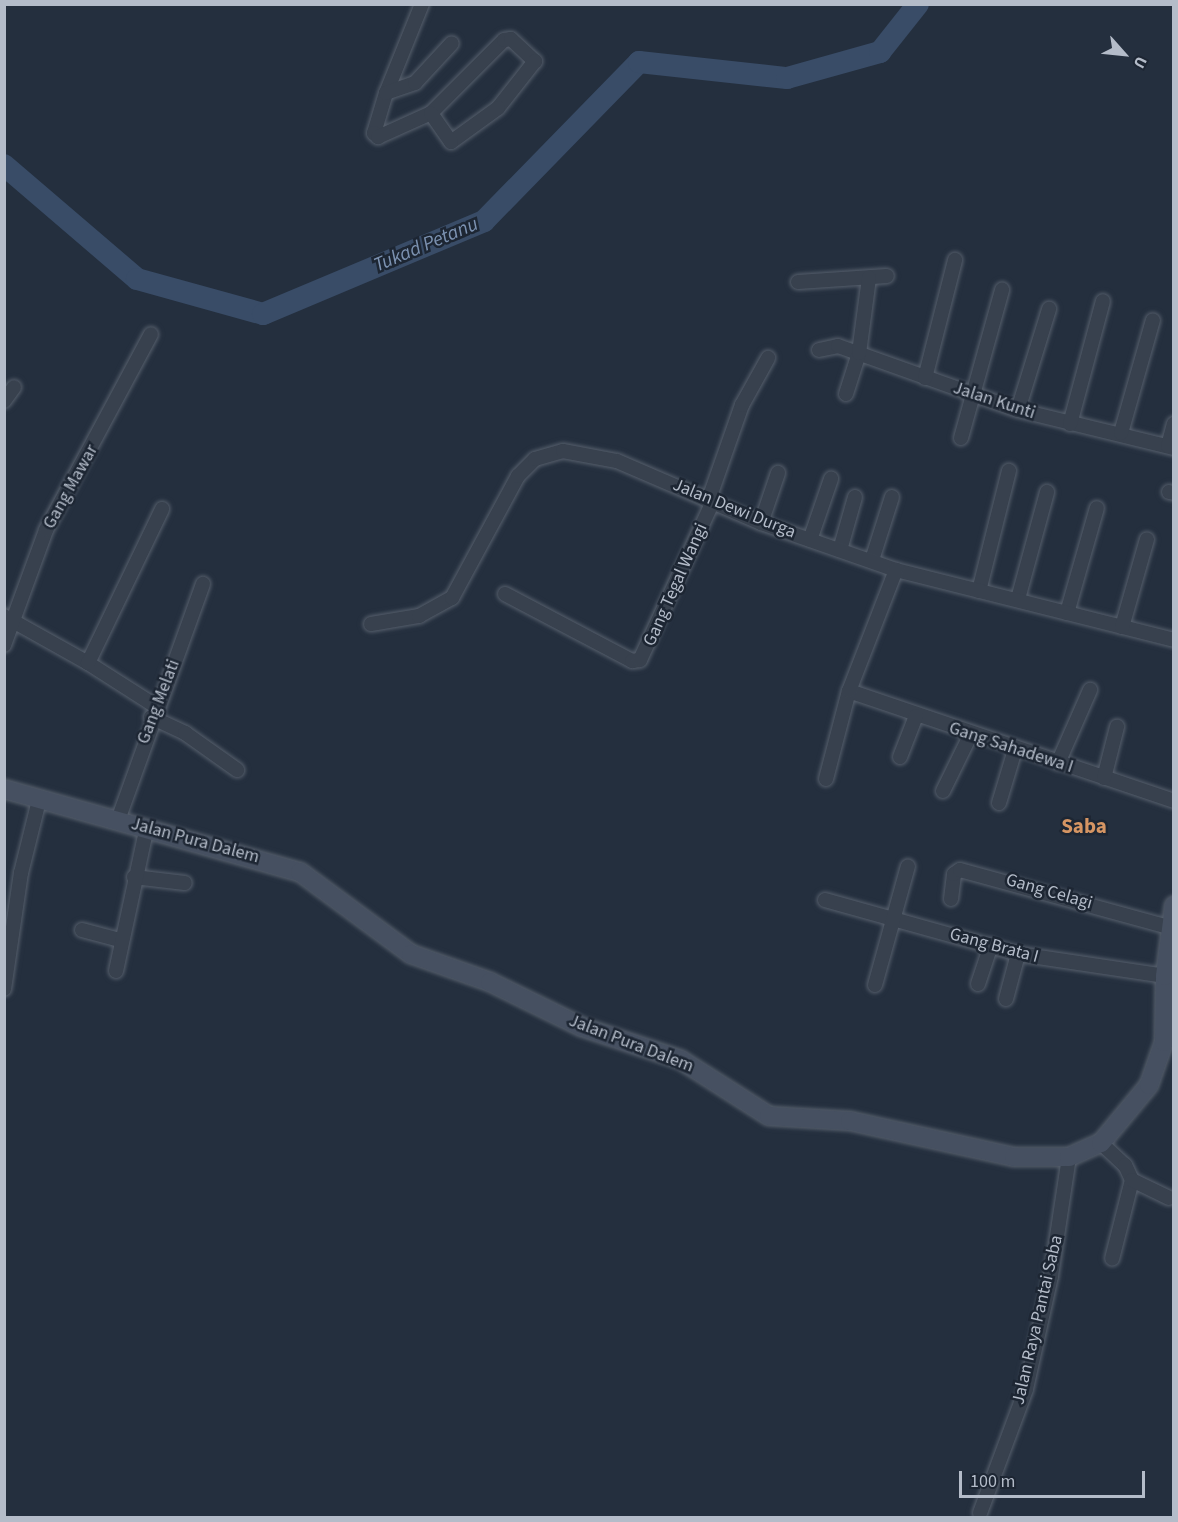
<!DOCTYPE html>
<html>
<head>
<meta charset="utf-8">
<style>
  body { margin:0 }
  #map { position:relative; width:1178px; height:1522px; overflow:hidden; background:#242f3e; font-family:"Source Sans 3",sans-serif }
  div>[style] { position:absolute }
  .river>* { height:22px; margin:-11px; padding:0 11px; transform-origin:11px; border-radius:11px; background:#394c67 }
  .roads { filter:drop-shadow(0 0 2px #565f6c) drop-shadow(0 0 2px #565f6c) }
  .street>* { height:14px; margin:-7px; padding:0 7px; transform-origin:7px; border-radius:7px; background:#38414e }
  .secondary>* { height:18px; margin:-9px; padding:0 9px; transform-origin:9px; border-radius:9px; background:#465061 }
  span { translate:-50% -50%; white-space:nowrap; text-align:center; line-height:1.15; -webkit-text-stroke:5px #1d2633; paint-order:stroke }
  .street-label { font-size:18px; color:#b4bcc9 }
  .water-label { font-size:20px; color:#7c92b1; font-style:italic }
  .quarter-label { font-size:21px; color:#d59563; font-weight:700 }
  .frame { position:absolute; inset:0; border:6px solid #b4bcc9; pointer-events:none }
  .north { position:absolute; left:1094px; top:24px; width:60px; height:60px; -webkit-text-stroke:4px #1d2633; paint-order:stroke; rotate:117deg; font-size:16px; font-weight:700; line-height:24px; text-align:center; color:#b4bcc9 }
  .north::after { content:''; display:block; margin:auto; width:21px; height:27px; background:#b4bcc9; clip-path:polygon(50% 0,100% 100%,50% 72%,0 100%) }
  .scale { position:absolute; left:959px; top:1471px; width:186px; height:27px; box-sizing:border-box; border:3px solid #b4bcc9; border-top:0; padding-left:8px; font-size:18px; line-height:21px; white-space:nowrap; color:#b4bcc9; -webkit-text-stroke:4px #1d2633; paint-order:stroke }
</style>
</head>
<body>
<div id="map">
  <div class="river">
    <div style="left:4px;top:165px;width:175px;rotate:40.6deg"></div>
    <div style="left:137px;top:279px;width:131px;rotate:15.5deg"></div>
    <div style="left:263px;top:314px;width:240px;rotate:-22.8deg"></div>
    <div style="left:484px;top:221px;width:222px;rotate:-45.7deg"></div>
    <div style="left:639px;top:62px;width:149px;rotate:6.2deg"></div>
    <div style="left:787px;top:78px;width:97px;rotate:-15.6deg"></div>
    <div style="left:880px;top:52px;width:61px;rotate:-51.6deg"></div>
  </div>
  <div class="roads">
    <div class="street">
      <div style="left:422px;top:4px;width:96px;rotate:112deg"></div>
      <div style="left:386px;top:93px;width:42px;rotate:106.7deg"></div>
      <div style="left:374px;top:133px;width:6px;rotate:45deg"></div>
      <div style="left:378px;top:137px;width:58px;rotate:-24.4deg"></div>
      <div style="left:431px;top:113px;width:103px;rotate:-45deg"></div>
      <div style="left:504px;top:40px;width:7px;rotate:-8deg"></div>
      <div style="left:511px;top:39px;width:33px;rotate:43deg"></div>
      <div style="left:535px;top:61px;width:60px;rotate:128.2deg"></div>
      <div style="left:498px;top:108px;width:58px;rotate:144.1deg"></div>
      <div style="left:451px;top:142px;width:35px;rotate:-125deg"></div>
      <div style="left:386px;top:93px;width:31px;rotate:-19deg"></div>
      <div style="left:415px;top:83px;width:54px;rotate:-47.2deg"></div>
      <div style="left:798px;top:282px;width:89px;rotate:-3.9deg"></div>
      <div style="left:819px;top:350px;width:19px;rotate:-12deg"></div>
      <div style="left:838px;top:346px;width:191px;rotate:19.6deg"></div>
      <div style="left:1018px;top:410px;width:161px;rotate:13.7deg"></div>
      <div style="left:925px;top:378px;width:122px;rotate:-75.7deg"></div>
      <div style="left:846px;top:394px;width:43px;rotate:-72.4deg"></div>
      <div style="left:859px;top:353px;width:76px;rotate:-82.4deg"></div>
      <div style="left:4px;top:401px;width:17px;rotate:-54deg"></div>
      <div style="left:1018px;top:410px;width:106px;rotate:-72.9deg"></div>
      <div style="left:1070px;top:424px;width:127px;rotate:-75deg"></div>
      <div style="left:1121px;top:433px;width:117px;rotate:-74.2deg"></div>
      <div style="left:961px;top:438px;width:154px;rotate:-74.5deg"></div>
      <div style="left:1168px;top:446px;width:23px;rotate:-75deg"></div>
      <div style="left:1169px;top:492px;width:5px;rotate:11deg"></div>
      <div style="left:709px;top:499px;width:100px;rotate:-70.7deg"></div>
      <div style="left:742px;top:405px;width:54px;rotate:-61deg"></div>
      <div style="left:761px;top:523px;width:53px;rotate:-71.2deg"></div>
      <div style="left:810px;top:540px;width:65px;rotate:-71deg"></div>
      <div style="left:840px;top:550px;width:55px;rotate:-74.2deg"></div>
      <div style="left:872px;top:560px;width:66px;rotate:-72.4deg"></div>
      <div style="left:979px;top:591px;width:124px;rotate:-76deg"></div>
      <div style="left:505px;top:594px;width:144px;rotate:27.8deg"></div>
      <div style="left:632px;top:661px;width:8px;rotate:-7deg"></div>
      <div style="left:640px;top:660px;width:175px;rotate:-65.3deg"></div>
      <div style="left:1018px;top:599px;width:111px;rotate:-74.8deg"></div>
      <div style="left:1067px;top:613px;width:109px;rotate:-74.1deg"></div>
      <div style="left:4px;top:616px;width:96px;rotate:29.2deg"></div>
      <div style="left:371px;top:624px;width:49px;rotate:-9.5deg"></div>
      <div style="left:419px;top:616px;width:38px;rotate:-29deg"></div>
      <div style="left:452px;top:598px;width:139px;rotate:-61.6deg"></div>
      <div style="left:518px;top:476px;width:24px;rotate:-45deg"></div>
      <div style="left:535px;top:459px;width:29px;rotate:-16deg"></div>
      <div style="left:563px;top:451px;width:55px;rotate:10.5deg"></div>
      <div style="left:617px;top:461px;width:157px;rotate:23.3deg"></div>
      <div style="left:761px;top:523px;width:143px;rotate:19.2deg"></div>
      <div style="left:896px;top:570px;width:287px;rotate:14.1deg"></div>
      <div style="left:1122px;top:627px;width:91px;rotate:-74.1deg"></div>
      <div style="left:4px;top:645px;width:122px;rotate:-69.9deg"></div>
      <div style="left:46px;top:530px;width:222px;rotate:-61.8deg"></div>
      <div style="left:849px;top:691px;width:343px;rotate:18.7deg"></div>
      <div style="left:157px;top:707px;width:82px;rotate:-147.5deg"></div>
      <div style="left:88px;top:663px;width:171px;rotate:-64.3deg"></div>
      <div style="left:151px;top:717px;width:38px;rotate:25deg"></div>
      <div style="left:185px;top:733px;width:64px;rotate:35.4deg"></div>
      <div style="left:900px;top:757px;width:44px;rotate:-68.7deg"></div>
      <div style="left:1058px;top:763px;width:80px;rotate:-66.3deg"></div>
      <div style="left:1104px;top:778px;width:53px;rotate:-75.7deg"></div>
      <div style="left:826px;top:779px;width:91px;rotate:-75.4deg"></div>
      <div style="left:849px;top:691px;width:130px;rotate:-68.8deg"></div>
      <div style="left:943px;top:791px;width:61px;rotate:-63.9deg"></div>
      <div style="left:999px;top:803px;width:55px;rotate:-73.2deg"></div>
      <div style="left:118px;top:820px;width:251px;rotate:-70.2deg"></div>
      <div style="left:134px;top:877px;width:51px;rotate:6.7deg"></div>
      <div style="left:951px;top:899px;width:25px;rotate:-83deg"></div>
      <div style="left:954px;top:874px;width:7px;rotate:-34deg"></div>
      <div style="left:960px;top:870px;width:217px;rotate:15.3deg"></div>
      <div style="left:825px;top:900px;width:200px;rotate:15.6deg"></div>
      <div style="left:1018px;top:954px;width:149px;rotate:8.5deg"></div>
      <div style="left:82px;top:930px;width:39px;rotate:15deg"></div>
      <div style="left:116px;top:971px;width:147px;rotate:-77.9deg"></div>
      <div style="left:978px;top:984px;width:41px;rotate:-71.6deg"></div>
      <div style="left:875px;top:985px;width:123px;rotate:-74.5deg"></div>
      <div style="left:4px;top:989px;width:117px;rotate:-81.7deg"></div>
      <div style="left:21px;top:873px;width:75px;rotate:-76.1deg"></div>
      <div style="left:1006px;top:999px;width:47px;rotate:-75.1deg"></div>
      <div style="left:1101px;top:1143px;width:33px;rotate:43deg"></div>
      <div style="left:1125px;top:1165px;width:17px;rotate:65deg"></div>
      <div style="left:1132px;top:1180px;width:81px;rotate:104.2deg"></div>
      <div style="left:1132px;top:1180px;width:41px;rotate:25.9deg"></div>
      <div style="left:980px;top:1513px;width:132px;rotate:-69.6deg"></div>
      <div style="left:1026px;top:1389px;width:116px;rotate:-77.5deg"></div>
      <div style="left:1051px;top:1276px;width:120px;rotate:-81.4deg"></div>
    </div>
    <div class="secondary">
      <div style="left:4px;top:789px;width:307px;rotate:15.7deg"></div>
      <div style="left:300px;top:872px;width:138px;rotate:36.5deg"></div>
      <div style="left:411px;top:954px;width:84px;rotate:19.5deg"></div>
      <div style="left:490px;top:982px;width:102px;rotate:26.1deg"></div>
      <div style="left:582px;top:1027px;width:104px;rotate:18.4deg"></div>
      <div style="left:681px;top:1060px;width:104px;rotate:32.5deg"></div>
      <div style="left:769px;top:1116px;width:81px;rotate:3.5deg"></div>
      <div style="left:850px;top:1121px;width:168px;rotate:12.4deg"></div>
      <div style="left:1014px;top:1157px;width:55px"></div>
      <div style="left:1069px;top:1157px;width:35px;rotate:-24deg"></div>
      <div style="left:1101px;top:1143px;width:75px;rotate:-50.4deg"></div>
      <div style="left:1149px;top:1085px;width:46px;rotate:-70.8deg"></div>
      <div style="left:1164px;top:1042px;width:66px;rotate:-89.1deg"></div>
      <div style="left:1165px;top:976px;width:71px;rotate:-82.7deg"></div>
    </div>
  </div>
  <div class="street-label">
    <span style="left:994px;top:401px;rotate:18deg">Jalan Kunti</span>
    <span style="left:71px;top:487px;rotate:-61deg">Gang Mawar</span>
    <span style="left:734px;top:509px;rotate:22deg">Jalan Dewi Durga</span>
    <span style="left:676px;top:585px;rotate:-66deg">Gang Tegal Wangi</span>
    <span style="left:159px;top:702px;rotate:-69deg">Gang Melati</span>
    <span style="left:1011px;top:748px;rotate:18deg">Gang Sahadewa I</span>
    <span style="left:195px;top:841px;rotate:15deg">Jalan Pura Dalem</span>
    <span style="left:1049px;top:892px;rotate:16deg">Gang Celagi</span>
    <span style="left:994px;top:946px;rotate:15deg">Gang Brata I</span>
    <span style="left:631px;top:1044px;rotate:21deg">Jalan Pura Dalem</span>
    <span style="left:1038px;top:1320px;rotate:-77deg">Jalan Raya Pantai Saba</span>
  </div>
  <div class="water-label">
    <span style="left:426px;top:245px;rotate:-23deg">Tukad Petanu</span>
  </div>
  <div class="quarter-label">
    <span style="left:1084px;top:826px">Saba</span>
  </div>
  <div class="frame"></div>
  <div class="north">U</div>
  <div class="scale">100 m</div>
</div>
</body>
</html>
